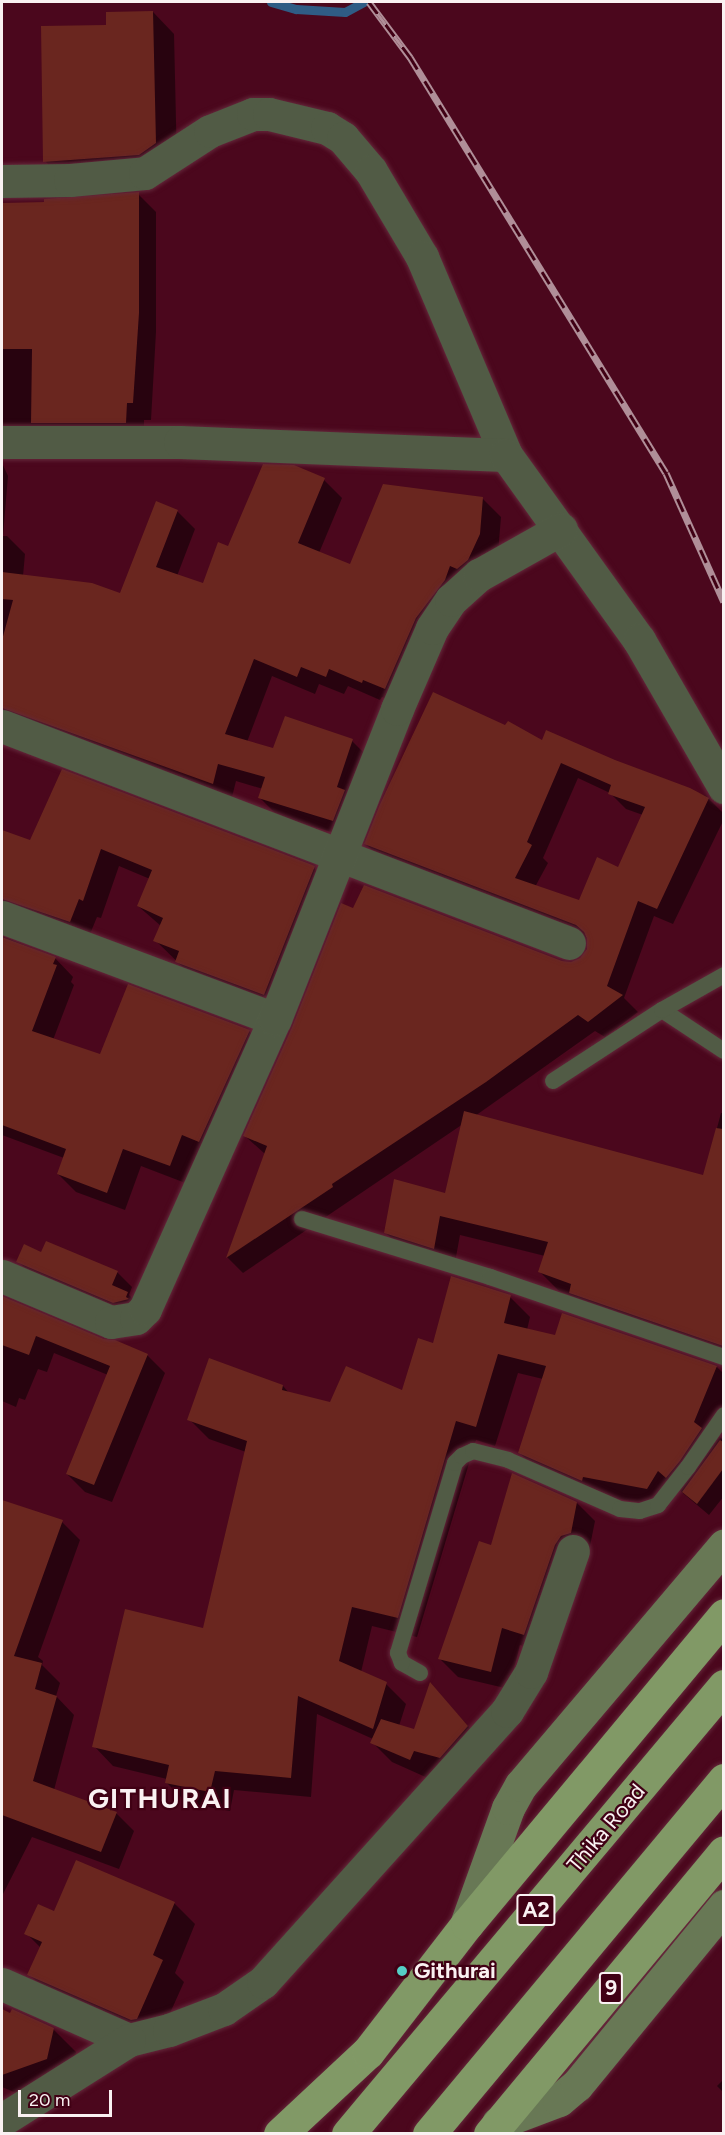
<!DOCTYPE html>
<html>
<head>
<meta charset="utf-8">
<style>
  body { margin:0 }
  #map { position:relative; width:725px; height:2135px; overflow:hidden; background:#4b071d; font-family:Figtree,sans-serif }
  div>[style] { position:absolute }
  .shadow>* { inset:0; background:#0007 }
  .stream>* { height:9px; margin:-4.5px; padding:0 4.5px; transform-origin:4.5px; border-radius:4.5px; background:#2f5c85 }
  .building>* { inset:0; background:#6a261f }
  .roads { filter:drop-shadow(0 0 2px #64283b) drop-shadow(0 0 2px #64283b) }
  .service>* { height:16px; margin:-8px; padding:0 8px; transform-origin:8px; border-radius:8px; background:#515b45 }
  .minor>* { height:33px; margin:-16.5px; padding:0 16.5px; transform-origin:16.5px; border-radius:16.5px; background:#515b45 }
  .secondary>* { height:33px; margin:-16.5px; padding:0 16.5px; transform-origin:16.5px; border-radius:16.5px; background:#687855 }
  .trunk>* { height:33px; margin:-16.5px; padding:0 16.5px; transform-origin:16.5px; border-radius:16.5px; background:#819966 }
  .rail>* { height:7px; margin-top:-3.5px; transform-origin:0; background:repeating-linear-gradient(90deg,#400014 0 14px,#b08e98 0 28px); box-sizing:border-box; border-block:2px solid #b08e98 }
  .dots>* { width:16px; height:16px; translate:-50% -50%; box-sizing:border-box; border:3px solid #400014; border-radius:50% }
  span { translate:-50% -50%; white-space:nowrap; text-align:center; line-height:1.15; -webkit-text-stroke:4.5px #400014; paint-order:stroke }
  .shield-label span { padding:2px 4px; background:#400014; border:2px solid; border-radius:4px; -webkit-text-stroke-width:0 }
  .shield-label { font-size:21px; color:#faf1f2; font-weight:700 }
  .street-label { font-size:22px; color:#faf1f2 }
  .poi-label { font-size:22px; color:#faf1f2; font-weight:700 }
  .left { translate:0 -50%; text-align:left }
  .district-label { font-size:28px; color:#faf1f2; font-weight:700; letter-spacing:1.5px }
  .frame { position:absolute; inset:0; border:3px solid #faf1f2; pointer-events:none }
  .scale { position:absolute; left:18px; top:2090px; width:94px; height:27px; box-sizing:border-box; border:3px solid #faf1f2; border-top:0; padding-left:8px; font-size:18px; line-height:21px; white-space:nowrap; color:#faf1f2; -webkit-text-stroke:4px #400014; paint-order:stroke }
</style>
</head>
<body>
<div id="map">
  <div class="shadow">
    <div style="clip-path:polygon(153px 12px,174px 34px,177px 165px,66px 183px,45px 161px,107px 26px)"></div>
    <div style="clip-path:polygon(138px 194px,156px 212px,156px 332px,151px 420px,144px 420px,144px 441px,4px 450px,2px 459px,2px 204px,46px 203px)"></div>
    <div style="clip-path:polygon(2px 463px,8px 476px,3px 536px,7px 536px,25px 554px,23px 576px,121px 594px,177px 511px,195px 529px,177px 576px,204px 585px,229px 548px,324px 480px,342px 498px,319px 553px,351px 566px,483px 499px,501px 517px,498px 553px,404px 706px,382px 697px,380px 700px,348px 686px,344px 694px,319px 684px,315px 694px,272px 676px,247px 742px,274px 750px,352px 741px,370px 759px,351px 838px,278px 816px,260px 798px,263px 789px,236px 781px,231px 801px,2px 723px)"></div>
    <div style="clip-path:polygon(evenodd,542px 742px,614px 762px,706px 796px,724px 814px,724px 819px,673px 924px,654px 916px,624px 998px,638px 1012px,605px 1037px,595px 1031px,475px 1116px,704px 1177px,721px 1113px,724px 1113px,724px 1356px,590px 1312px,574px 1297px,559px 1291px,539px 1271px,545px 1256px,460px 1235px,454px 1268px,406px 1253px,386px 1233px,446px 1194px,463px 1124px,243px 1273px,227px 1257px,265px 1154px,245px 1136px,354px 910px,562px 962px,572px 963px,581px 959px,588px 950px,589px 939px,382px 860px,366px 844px,542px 742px,578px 778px,610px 793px,626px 809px,643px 815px,618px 869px,580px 902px,535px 887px,548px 863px,543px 858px,578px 778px)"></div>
    <div style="clip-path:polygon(2px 832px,30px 842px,314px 868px,332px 886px,282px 1012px,195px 979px,155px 940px,161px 926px,138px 906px,150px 879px,119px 866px,101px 918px,97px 917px,88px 939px,2px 934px)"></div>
    <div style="clip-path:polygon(2px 936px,55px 958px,73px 977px,71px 982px,74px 985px,53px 1040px,101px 1056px,249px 1031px,267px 1049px,188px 1184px,141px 1166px,125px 1210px,76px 1192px,58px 1174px,64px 1158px,2px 1135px)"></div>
    <div style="clip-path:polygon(42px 1254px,117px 1272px,132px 1287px,129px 1295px,142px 1308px,129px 1317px,33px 1276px,18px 1261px)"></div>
    <div style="clip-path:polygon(510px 1297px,530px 1317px,527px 1330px,556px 1337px,563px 1315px,717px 1367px,724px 1374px,724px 1418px,717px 1434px,722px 1439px,724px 1437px,724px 1496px,709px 1515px,678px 1489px,667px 1508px,602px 1496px,540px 1473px,520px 1453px,543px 1379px,518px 1373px,495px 1446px,476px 1440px,417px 1637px,372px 1626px,361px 1672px,386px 1684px,406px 1704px,399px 1726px,415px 1731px,431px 1685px,487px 1747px,430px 1779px,392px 1762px,372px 1742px,373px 1739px,317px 1714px,311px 1797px,234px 1790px,230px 1811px,187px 1803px,167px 1783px,167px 1779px,113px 1766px,94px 1746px,204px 1630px,246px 1452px,209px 1439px,189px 1419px,283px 1386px,290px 1394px,330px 1404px,403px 1392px,434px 1345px)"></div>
    <div style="clip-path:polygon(2px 1298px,103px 1341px,147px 1355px,165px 1373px,112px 1502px,85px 1492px,67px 1474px,108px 1375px,54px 1353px,47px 1372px,38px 1369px,25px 1400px,19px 1398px,16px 1407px,2px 1401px)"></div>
    <div style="clip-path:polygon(2px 1501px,62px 1522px,80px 1540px,38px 1657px,43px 1661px,42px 1665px,60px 1683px,56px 1696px,74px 1715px,54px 1790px,116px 1813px,134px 1831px,119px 1869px,32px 1837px,2px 1896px)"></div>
    <div style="clip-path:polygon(577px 1503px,595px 1521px,589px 1551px,542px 1652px,520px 1645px,509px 1689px,458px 1677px,440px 1659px,492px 1547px)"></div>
    <div style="clip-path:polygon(174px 1903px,195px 1924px,175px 1973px,184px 1982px,158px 2040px,51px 1996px,29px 1974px,41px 1948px,26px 1933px,55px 1913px)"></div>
    <div style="clip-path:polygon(4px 2011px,53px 2029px,76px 2052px,69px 2082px,26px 2097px,2px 2087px)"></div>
    <div style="clip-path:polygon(724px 2079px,724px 2093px,717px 2086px)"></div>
  </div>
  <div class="stream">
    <div style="left:271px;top:2px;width:26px;rotate:16deg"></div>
    <div style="left:296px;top:9px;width:49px;rotate:3.5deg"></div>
    <div style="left:345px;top:12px;width:21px;rotate:-28deg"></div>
  </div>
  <div class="building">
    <div style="clip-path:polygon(153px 11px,156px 143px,139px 155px,43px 162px,41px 26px,106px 25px,106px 12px)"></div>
    <div style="clip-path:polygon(139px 192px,139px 313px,133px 403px,127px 403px,126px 423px,31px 423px,32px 349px,2px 349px,2px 203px,44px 202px,44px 199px)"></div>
    <div style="clip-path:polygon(263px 464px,294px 465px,325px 478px,298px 543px,350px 564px,383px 484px,483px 497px,480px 534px,468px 560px,457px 569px,450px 566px,445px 580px,416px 618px,385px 689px,363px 680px,362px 683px,329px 669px,326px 677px,301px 667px,297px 677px,254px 659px,225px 734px,273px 748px,285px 716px,353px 739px,337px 787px,345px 790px,333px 821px,258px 798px,265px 777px,218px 764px,213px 784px,2px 708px,2px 640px,13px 600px,2px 599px,2px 572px,92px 583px,120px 593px,156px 501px,178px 510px,156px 567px,203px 583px,218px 542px,228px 546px)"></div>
    <div style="clip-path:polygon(evenodd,433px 692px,505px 725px,508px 721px,542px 740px,546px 730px,615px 760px,690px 788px,709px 798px,657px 909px,638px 901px,607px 986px,623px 995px,588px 1022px,578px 1015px,486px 1082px,332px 1184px,333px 1187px,226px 1258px,267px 1146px,243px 1136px,292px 1027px,341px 903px,353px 908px,364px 885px,562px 961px,571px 962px,580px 958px,587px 949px,587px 939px,584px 932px,576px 925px,364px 844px,380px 804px,433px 692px,561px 763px,611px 785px,608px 794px,645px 807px,618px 867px,597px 857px,579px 900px,515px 878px,532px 845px,527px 842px,561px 763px)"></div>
    <div style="clip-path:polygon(62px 769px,315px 866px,264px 995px,175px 962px,179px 951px,153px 941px,163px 918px,137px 906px,152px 870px,101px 849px,83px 901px,79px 899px,70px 922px,2px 899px,2px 830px,30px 840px)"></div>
    <div style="clip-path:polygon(2px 937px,56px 957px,53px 964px,57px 965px,32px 1031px,100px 1054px,128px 984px,250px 1030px,199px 1142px,182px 1135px,170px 1166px,123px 1149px,107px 1193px,57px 1174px,66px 1149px,2px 1125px)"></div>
    <div style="clip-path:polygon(464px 1111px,703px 1175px,716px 1128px,723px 1129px,723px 1346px,569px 1293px,571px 1284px,538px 1272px,548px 1242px,440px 1216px,434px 1249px,384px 1233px,394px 1179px,445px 1193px)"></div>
    <div style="clip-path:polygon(46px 1241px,118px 1271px,112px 1285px,128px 1292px,126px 1297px,129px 1299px,113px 1303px,16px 1262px,24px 1244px,41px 1252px)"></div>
    <div style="clip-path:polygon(451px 1276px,511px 1295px,504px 1323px,555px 1335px,562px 1313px,717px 1366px,694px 1422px,702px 1428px,680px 1461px,666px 1478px,658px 1471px,647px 1489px,583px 1477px,582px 1481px,518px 1453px,546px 1366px,498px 1354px,476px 1427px,456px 1421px,398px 1618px,352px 1607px,339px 1661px,387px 1682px,373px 1729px,298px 1696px,291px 1778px,215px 1771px,210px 1792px,165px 1783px,169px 1765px,92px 1747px,125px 1609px,203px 1628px,247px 1441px,187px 1420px,209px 1358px,283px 1385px,282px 1390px,330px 1402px,346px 1366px,402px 1390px,418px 1338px,433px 1343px)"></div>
    <div style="clip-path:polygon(2px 1296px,104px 1339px,115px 1340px,148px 1354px,94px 1485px,66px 1474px,110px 1366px,36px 1336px,29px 1355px,2px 1345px)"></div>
    <div style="clip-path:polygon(720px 1440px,723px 1442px,723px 1469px,697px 1504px,682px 1492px)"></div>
    <div style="clip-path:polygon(512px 1473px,577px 1502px,571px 1533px,561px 1536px,555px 1545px,524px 1635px,502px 1628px,491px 1672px,438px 1659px,479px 1541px,491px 1545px)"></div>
    <div style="clip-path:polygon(2px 1500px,63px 1520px,14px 1656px,42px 1663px,35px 1689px,57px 1696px,33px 1781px,117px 1812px,101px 1852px,2px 1815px)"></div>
    <div style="clip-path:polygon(430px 1682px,468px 1726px,440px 1758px,414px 1751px,410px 1760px,370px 1743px,381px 1719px,414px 1729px)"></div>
    <div style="clip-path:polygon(76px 1860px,175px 1902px,153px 1955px,163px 1960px,137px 2019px,131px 2020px,27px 1975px,42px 1942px,24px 1934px,38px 1904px,54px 1911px)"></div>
    <div style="clip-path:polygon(2px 2009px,10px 2013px,12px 2009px,54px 2028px,47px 2059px,2px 2075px)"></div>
  </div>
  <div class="roads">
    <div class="service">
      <div style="left:662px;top:1010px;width:74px;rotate:33.5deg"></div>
      <div style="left:553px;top:1081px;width:130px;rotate:-33.1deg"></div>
      <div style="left:662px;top:1010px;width:71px;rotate:-29.4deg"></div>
      <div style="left:302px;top:1219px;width:197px;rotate:17.1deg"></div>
      <div style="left:490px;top:1277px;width:247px;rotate:18.9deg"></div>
      <div style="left:420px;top:1673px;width:21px;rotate:-151deg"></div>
      <div style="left:402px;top:1663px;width:11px;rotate:-112deg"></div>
      <div style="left:398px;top:1653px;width:198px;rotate:-73.3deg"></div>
      <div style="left:455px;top:1463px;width:10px;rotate:-45deg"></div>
      <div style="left:462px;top:1456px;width:12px;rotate:-24deg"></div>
      <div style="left:473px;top:1451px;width:36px;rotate:14deg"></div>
      <div style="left:508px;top:1460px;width:122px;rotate:23.6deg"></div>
      <div style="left:620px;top:1509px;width:20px;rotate:6deg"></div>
      <div style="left:640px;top:1511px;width:19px;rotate:-18deg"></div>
      <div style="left:658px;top:1505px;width:48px;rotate:-51.7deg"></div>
      <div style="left:688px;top:1467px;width:63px;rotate:-55.3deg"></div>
    </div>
    <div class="minor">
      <div style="left:2px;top:181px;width:68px;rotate:-0.8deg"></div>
      <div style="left:70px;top:180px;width:75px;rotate:-5.3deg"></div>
      <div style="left:145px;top:173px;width:77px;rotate:-32.9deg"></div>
      <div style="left:210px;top:131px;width:46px;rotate:-21.6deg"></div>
      <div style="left:253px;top:114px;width:16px"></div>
      <div style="left:269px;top:114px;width:60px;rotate:13.6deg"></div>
      <div style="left:327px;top:128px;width:19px;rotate:32deg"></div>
      <div style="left:343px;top:138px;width:43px;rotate:49.7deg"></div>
      <div style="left:371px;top:171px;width:100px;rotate:59.3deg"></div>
      <div style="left:422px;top:257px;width:215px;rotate:67deg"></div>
      <div style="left:2px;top:442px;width:178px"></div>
      <div style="left:180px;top:442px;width:326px;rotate:2.3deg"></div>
      <div style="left:506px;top:455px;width:228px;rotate:54.3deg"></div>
      <div style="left:639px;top:640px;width:170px;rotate:60deg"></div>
      <div style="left:2px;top:726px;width:607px;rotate:20.94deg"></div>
      <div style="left:2px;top:917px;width:291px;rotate:20.5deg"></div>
      <div style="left:2px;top:1276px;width:118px;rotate:22.9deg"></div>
      <div style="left:111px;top:1322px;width:25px;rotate:-9deg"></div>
      <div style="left:136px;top:1318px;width:13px;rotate:-45deg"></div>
      <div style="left:145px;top:1309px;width:318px;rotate:-65.9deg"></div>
      <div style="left:275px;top:1019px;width:333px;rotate:-68.5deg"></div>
      <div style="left:397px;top:709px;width:88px;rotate:-66.6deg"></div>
      <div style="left:432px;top:628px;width:34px;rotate:-56deg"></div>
      <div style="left:451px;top:600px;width:38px;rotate:-42deg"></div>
      <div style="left:479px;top:575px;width:94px;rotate:-29.3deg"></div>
      <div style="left:2px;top:1984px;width:139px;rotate:23.8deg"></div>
      <div style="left:129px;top:2040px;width:41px;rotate:-14deg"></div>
      <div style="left:169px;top:2030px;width:59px;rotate:-20.9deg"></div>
      <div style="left:224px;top:2009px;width:47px;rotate:-34.7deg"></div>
      <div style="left:263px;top:1982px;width:365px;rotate:-48deg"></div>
      <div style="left:507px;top:1711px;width:46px;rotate:-58.4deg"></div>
      <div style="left:531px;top:1672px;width:128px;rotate:-70.9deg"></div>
      <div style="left:2px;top:2120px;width:150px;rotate:-32.2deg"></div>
    </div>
    <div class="secondary">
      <div style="left:467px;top:1922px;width:121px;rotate:-70.2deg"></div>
      <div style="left:508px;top:1808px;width:26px;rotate:-61deg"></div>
      <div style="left:521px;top:1785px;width:314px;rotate:-49.7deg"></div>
      <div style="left:498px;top:2123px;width:65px;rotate:-20.7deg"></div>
      <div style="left:559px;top:2100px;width:23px;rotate:-40deg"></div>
      <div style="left:577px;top:2085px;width:232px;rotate:-50.6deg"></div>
    </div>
    <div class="trunk">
      <div style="left:280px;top:2134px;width:120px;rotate:-43deg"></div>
      <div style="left:368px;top:2052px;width:162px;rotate:-52.3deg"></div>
      <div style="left:467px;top:1924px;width:402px;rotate:-50.2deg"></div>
      <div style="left:348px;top:2134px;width:585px;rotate:-49.99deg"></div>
      <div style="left:429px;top:2134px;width:461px;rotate:-50.2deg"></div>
      <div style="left:490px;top:2134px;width:366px;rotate:-50.3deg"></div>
    </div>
  </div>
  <div class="rail">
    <div style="left:369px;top:2px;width:69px;rotate:53.3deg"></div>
    <div style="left:410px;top:57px;width:488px;rotate:58.4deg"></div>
    <div style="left:666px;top:473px;width:141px;rotate:65.8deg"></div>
  </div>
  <div class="dots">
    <div style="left:402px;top:1971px;background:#55cec5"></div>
  </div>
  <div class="shield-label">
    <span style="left:536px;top:1910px">A2</span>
    <span style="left:611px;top:1988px">9</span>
  </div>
  <div class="street-label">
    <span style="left:606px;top:1828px;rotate:-50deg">Thika Road</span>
  </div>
  <div class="poi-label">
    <span class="left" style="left:414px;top:1971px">Githurai</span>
  </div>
  <div class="district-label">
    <span style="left:160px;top:1798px">GITHURAI</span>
  </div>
  <div class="frame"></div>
  <div class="scale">20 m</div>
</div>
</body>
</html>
